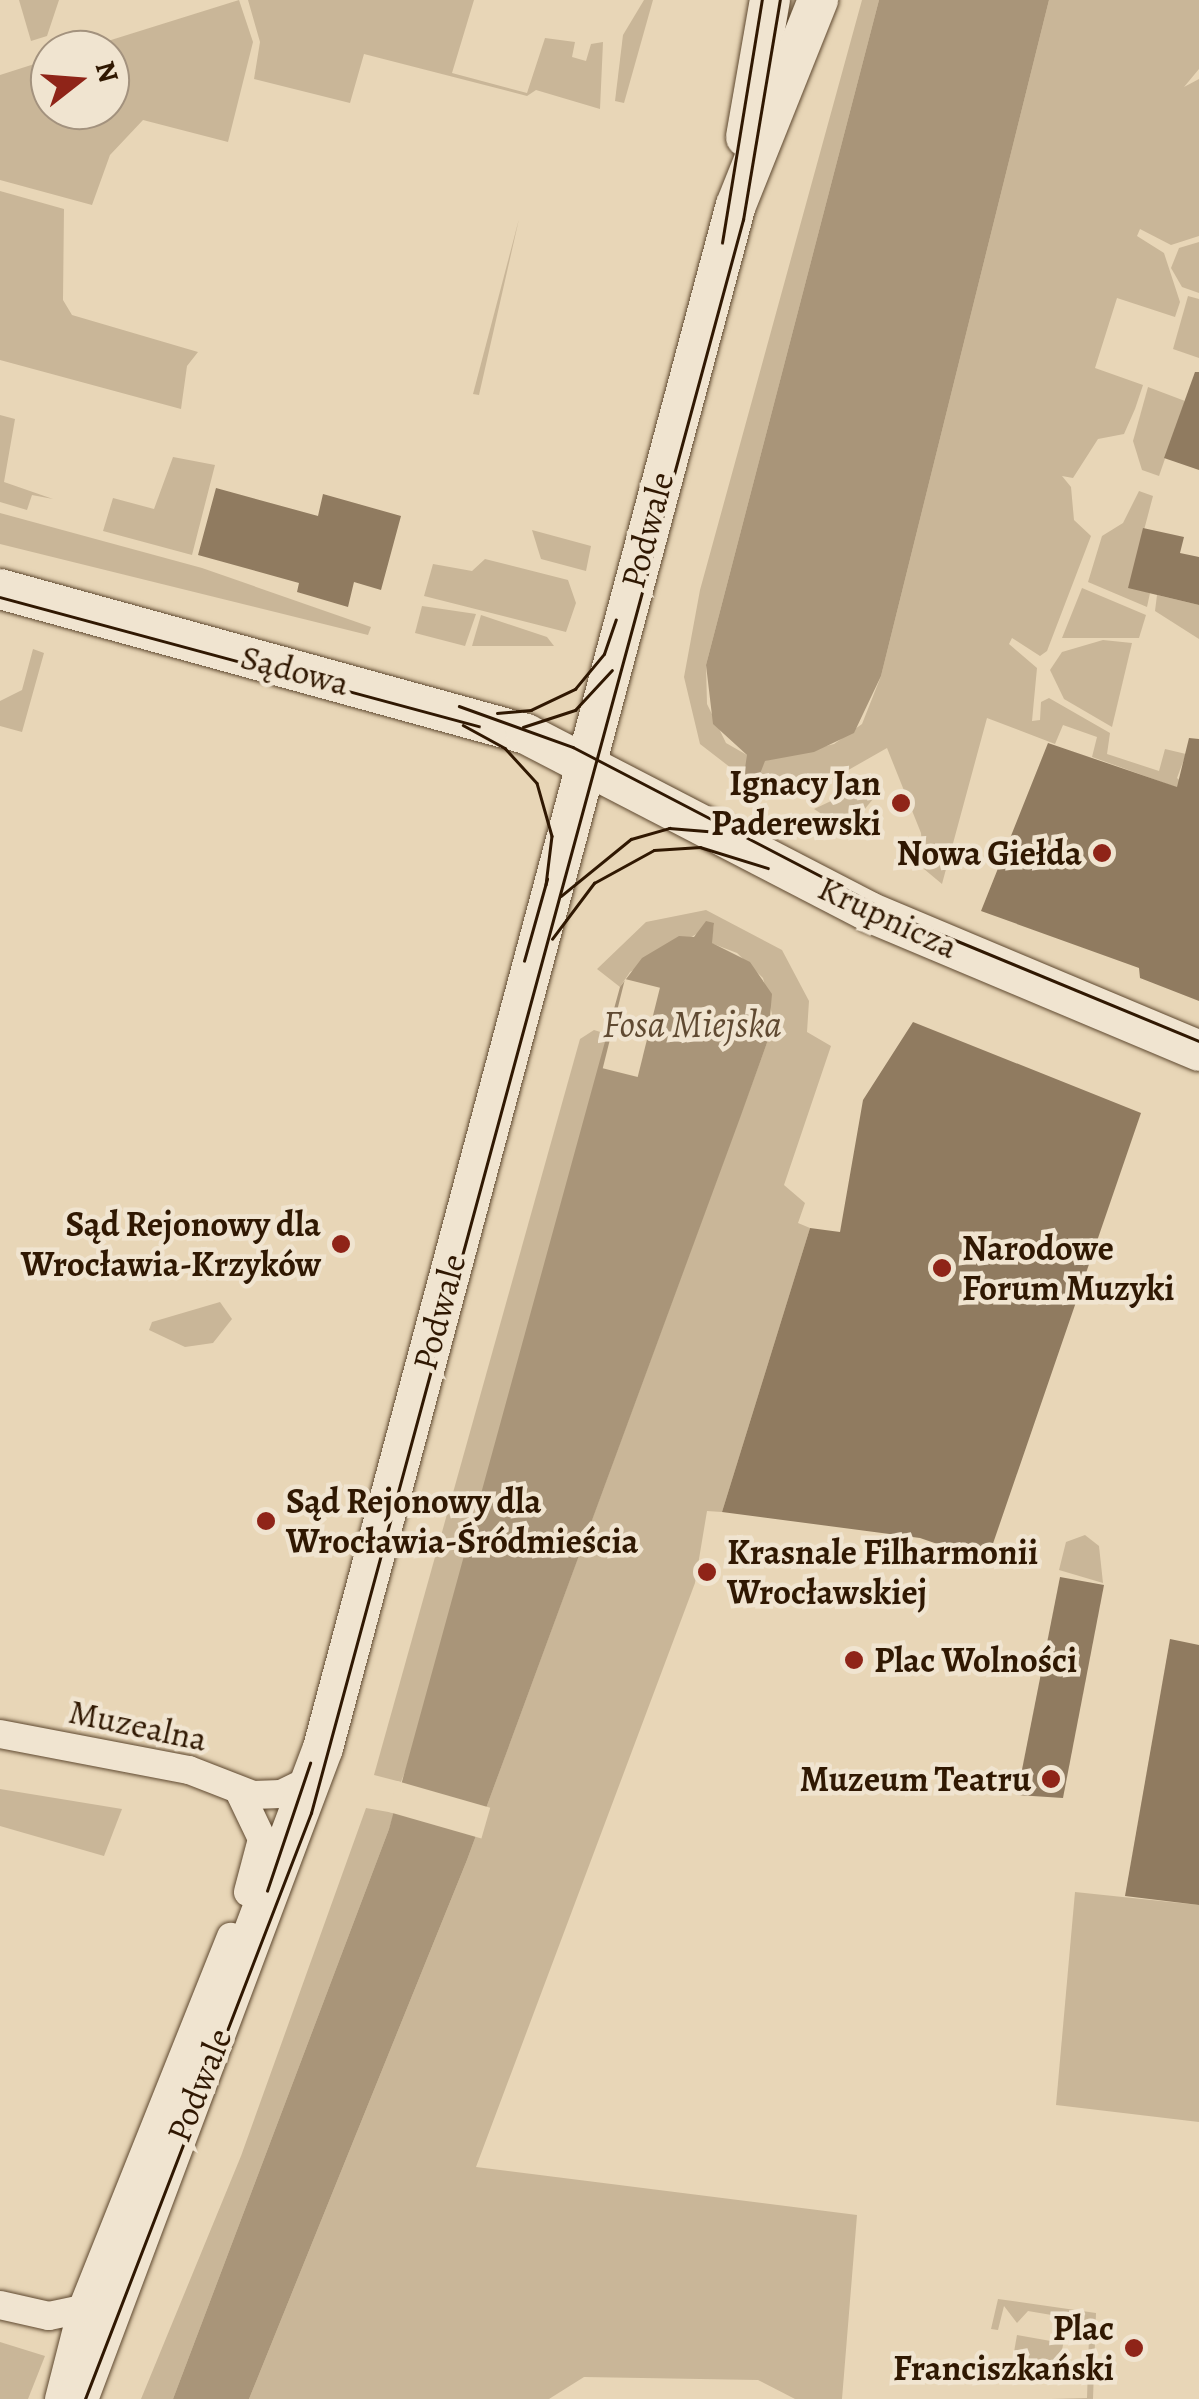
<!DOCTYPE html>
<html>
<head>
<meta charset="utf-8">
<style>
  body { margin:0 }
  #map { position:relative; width:1199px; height:2399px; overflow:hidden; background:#e8d6b7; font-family:Alegreya,serif }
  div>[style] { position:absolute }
  .green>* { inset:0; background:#c9b698; transform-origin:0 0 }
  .water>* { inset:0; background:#a99579 }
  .pier>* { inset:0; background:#e8d6b7; transform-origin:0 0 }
  .building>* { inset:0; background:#907b60 }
  .roads { filter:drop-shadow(0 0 2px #5e482f) drop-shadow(0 0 2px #5e482f) }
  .street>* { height:28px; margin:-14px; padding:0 14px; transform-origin:14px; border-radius:14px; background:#f0e4d0 }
  .secondary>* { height:40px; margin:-20px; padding:0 20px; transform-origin:20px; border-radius:20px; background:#f0e4d0 }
  .tram>* { height:2.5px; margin:-1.25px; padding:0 1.25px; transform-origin:1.25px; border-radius:1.25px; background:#301802 }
  .dots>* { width:28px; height:28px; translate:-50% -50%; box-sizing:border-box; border:5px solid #f0e4d0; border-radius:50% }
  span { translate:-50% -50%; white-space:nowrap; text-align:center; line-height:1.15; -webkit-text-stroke:9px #f0e4d0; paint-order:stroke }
  .street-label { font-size:35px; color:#301802 }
  .poi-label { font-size:35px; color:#301802; font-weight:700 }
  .right { translate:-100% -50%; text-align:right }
  .left { translate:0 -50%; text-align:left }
  .water-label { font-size:38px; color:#604a32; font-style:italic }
  .north { position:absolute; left:30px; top:30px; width:100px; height:100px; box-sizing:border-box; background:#f0e4d0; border:2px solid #a3927e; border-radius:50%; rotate:73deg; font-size:28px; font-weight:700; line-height:40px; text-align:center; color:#301802 }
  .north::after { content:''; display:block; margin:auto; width:35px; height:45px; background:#8f2418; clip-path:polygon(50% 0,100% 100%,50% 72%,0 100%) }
</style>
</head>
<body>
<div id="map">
  <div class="green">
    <div style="clip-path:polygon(19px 0,59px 0,47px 36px,31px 41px)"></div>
    <div style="clip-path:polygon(239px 0,253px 42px,228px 142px,143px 120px,110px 155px,92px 205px,0 180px,0 75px,50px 59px,50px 110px,110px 110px,110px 50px,79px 50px)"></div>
    <div style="clip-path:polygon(248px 0,474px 0,452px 73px,527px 93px,545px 38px,575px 42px,572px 57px,586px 61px,591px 44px,603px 42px,600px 109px,536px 90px,527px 96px,364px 54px,350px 103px,254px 79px,260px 42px)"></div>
    <div style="clip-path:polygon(644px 0,653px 0,624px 103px,615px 101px,623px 35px)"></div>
    <div style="clip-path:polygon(862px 0,879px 0,706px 665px,707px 704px,726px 743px,747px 755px,757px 779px,764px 761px,834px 744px,862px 724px,881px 676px,1049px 0,1199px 0,1199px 69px,1184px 87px,1199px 79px,1199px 236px,1171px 245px,1140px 229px,1137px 236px,1164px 253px,1180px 302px,1175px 317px,1117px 298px,1095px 368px,1143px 385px,1135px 409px,1124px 434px,1098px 439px,1073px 478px,1062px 476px,1071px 487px,1074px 520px,1091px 536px,1047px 651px,1040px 656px,1012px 638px,1009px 644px,1037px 668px,1032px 721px,1040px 720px,1041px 702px,1049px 698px,1110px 733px,1107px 754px,1159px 771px,1165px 749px,1186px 754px,1177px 778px,1195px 794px,1092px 757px,1097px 737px,1063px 725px,1055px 744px,987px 718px,942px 884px,924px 869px,921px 833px,887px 748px,822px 785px,744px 778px,700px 744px,684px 677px,700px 590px)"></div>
    <div style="clip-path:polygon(0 191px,64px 209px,63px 300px,72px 315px,198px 352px,187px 366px,181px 409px,0 360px)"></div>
    <div style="clip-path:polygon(519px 219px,479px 395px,473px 394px)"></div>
    <div style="clip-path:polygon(1199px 242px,1199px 293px,1182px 287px,1171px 268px,1179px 248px)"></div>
    <div style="clip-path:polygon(1188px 296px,1199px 299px,1199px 358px,1173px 349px)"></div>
    <div style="clip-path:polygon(1148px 387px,1185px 401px,1159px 476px,1142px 470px,1133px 441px)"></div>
    <div style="clip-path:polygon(0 415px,15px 419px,4px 482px,53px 499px,32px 495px,27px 510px,0 502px)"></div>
    <div style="clip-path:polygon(173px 457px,215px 465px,192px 555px,103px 531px,113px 498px,154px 509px)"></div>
    <div style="clip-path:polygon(1139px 491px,1153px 496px,1129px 587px,1150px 593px,1147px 607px,1088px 582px,1102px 536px,1123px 523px)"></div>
    <div style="clip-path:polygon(0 513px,202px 568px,371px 627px,368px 635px,0 544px)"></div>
    <div style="clip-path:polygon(532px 530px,591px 546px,586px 571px,541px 559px)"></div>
    <div style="clip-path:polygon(485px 559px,568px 580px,576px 603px,566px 632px,424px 596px,433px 564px,472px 571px)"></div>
    <div style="clip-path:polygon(1082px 588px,1146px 615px,1139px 638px,1062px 638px)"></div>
    <div style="clip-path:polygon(1157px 595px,1199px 605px,1199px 639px,1155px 611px)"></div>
    <div style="clip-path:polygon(422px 606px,476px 614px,465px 646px,415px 633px)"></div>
    <div style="clip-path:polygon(481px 615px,547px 637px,554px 646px,472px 646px)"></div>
    <div style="clip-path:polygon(1103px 640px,1132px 643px,1112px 727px,1064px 699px,1050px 670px,1062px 652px)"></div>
    <div style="clip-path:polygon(33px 649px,44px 653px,22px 732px,0 726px,0 701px,22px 690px)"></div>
    <div style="clip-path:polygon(861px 787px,871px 789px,873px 799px,855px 821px,834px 822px,814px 809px)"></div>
    <div style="clip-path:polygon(706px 910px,782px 950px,809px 1001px,807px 1032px,831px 1046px,784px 1185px,805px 1203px,798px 1223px,810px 1228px,722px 1512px,707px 1511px,695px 1583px,476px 2167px,857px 2215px,842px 2399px,795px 2399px,758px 2380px,584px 2377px,549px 2399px,249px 2399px,467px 1860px,768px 1040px,773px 1018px,763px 978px,737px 953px,711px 943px,714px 924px,630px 972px,620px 987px,597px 969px,646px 922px)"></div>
    <div style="clip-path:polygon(594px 1030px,610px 1035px,406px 1769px,401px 1782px,374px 1775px,580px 1039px)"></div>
    <div style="clip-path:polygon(220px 1302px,232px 1319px,213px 1343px,185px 1347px,149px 1330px,152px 1322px)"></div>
    <div style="clip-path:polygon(1085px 1535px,1099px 1546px,1103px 1583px,1059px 1570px,1066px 1542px)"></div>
    <div style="clip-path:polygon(0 1789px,122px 1809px,104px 1856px,0 1826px)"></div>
    <div style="clip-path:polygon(366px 1808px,394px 1813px,389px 1829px,173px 2399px,141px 2399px,241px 2156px)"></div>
    <div style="clip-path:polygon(1075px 1892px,1199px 1905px,1199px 2122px,1056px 2105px)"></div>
    <div style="clip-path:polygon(998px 2299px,1096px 2313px,1093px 2399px,1051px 2399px,1087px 2398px,1089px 2336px,1081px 2334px,1081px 2320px,1028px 2311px,1017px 2323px,1004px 2306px,998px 2330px,991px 2329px)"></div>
    <div style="left:1017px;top:2335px;width:47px;height:22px;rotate:10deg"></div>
    <div style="clip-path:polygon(0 2342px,45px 2356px,28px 2399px,0 2399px)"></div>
  </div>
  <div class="water">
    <div style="clip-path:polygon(879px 0,1049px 0,881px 676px,854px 733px,814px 752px,765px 761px,758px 779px,744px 775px,747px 755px,713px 724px,706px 665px)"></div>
    <div style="clip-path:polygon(706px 921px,714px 923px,712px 943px,750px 962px,772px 994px,768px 1040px,740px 1118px,467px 1860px,249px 2399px,173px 2399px,389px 1829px,620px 987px,642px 958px,679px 936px,694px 937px)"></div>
  </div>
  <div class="pier">
    <div style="left:625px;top:979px;width:36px;height:92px;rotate:14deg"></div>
    <div style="left:397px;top:1781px;width:97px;height:32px;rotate:16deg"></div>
  </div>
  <div class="building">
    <div style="clip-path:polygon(1195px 372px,1199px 372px,1199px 470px,1164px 458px)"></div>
    <div style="clip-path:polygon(216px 488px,318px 516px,323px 494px,401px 516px,381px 590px,354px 582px,348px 607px,297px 592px,299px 583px,198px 555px)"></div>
    <div style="clip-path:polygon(1143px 528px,1184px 537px,1180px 553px,1199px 557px,1199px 605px,1128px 588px)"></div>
    <div style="clip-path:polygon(1189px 738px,1199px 739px,1199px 1001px,1140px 978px,1139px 968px,981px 911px,1048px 743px,1177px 787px)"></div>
    <div style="clip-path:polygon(913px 1022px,1141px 1113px,987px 1561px,920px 1538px,722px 1512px,810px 1228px,840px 1232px,863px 1100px)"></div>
    <div style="clip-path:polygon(1060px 1577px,1104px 1585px,1084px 1689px,1063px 1798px,1017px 1795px)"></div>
    <div style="clip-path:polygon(1170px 1639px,1199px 1645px,1199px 1905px,1125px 1896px)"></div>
  </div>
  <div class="roads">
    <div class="street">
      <div style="left:0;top:1734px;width:192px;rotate:10.8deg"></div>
      <div style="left:189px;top:1770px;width:69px;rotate:21.3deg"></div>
      <div style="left:253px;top:1795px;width:28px;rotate:-2deg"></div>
      <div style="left:281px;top:1794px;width:37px;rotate:-26deg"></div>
      <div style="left:239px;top:1791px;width:53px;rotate:64.4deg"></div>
      <div style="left:262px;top:1839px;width:55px;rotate:104.8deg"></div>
      <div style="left:0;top:2305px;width:50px;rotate:12.7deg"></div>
      <div style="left:49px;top:2316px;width:34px;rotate:-12deg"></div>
      <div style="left:59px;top:2399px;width:93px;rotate:-75.7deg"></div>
      <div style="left:82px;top:2309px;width:401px;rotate:-68.2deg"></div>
    </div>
    <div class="secondary">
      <div style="left:746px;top:137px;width:139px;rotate:-80.1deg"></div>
      <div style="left:0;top:589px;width:546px;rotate:15.41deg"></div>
      <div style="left:526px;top:734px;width:386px;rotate:27.4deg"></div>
      <div style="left:869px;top:912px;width:358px;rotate:22.8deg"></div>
      <div style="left:78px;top:2399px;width:696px;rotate:-69.38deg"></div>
      <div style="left:323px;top:1748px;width:1597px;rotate:-75.02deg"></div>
      <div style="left:736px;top:205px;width:221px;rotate:-68.2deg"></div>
    </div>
  </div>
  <div class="tram">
    <div style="left:722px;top:243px;width:246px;rotate:-80.7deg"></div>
    <div style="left:0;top:597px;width:496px;rotate:15.1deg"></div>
    <div style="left:459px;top:706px;width:121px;rotate:19.8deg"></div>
    <div style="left:573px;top:747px;width:371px;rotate:27.5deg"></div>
    <div style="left:902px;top:918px;width:321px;rotate:22.5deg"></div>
    <div style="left:497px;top:713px;width:34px;rotate:-5deg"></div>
    <div style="left:531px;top:710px;width:49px;rotate:-25.5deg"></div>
    <div style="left:575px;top:689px;width:45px;rotate:-50.4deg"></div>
    <div style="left:604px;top:654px;width:36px;rotate:-71deg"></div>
    <div style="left:463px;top:725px;width:48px;rotate:28.7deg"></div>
    <div style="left:505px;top:748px;width:47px;rotate:47.6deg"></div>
    <div style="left:537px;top:783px;width:55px;rotate:74.2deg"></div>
    <div style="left:552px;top:836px;width:49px;rotate:97deg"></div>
    <div style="left:523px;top:727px;width:55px;rotate:-18.1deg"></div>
    <div style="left:575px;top:710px;width:54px;rotate:-47.2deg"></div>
    <div style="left:561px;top:896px;width:90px;rotate:-39.2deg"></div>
    <div style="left:631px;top:839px;width:40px;rotate:-16deg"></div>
    <div style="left:669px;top:828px;width:49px;rotate:4.7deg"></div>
    <div style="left:552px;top:939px;width:70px;rotate:-53.1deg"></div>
    <div style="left:594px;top:883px;width:68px;rotate:-28.8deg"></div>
    <div style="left:654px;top:850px;width:46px;rotate:-3.7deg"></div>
    <div style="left:700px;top:847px;width:71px;rotate:17.2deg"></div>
    <div style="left:524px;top:961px;width:85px;rotate:-74.3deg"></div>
    <div style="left:267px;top:1891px;width:135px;rotate:-71.4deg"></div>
    <div style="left:85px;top:2399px;width:628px;rotate:-68.91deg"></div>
    <div style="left:311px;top:1813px;width:1651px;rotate:-74.83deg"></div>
    <div style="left:743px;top:220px;width:223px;rotate:-80.5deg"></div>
  </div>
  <div class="dots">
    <div style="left:901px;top:803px;background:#8f2418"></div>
    <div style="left:1102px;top:853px;background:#8f2418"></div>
    <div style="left:341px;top:1244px;background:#8f2418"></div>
    <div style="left:942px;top:1268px;background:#8f2418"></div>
    <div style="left:266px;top:1521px;background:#8f2418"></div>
    <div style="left:707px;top:1572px;background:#8f2418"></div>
    <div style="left:854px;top:1660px;background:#8f2418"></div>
    <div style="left:1051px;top:1779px;background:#8f2418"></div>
    <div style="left:1134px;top:2348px;background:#8f2418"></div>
  </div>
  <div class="street-label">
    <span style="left:647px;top:530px;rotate:-75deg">Podwale</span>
    <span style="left:295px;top:670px;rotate:15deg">Sądowa</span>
    <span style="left:888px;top:917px;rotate:25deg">Krupnicza</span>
    <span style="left:439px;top:1312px;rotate:-75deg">Podwale</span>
    <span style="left:138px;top:1725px;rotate:12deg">Muzealna</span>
    <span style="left:199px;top:2085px;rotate:-68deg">Podwale</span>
  </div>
  <div class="poi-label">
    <span class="right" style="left:881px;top:803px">Ignacy Jan<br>Paderewski</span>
    <span class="right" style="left:1082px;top:853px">Nowa Giełda</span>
    <span class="right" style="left:321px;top:1244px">Sąd Rejonowy dla<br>Wrocławia-Krzyków</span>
    <span class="left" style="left:962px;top:1268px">Narodowe<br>Forum Muzyki</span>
    <span class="left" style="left:286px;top:1521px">Sąd Rejonowy dla<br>Wrocławia-Śródmieścia</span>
    <span class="left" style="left:727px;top:1572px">Krasnale Filharmonii<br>Wrocławskiej</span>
    <span class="left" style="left:874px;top:1660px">Plac Wolności</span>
    <span class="right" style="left:1031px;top:1779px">Muzeum Teatru</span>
    <span class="right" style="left:1114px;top:2348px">Plac<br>Franciszkański</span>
  </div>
  <div class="water-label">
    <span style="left:692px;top:1025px">Fosa Miejska</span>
  </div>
  <div class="north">N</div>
</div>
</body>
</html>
